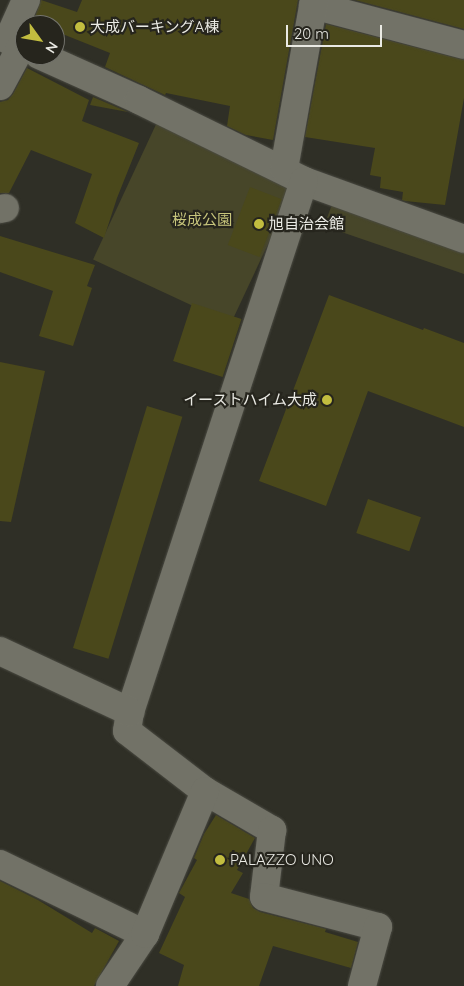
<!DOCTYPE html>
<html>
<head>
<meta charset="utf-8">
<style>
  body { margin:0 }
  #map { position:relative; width:464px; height:986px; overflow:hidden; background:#2f2f26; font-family:Quicksand,"Noto Sans JP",sans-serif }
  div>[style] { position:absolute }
  .green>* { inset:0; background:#474629; transform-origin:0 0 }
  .building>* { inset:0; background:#4a481b; transform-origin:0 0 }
  .roads { filter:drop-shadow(0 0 1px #4a4a42) drop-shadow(0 0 1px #4a4a42) }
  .minor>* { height:28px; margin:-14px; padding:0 14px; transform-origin:14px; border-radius:14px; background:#727267 }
  .dots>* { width:14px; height:14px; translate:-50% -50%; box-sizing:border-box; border:2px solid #26251d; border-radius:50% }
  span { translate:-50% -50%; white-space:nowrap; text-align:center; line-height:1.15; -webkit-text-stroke:4.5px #26251d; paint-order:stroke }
  .poi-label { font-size:15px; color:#eaeae4 }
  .left { translate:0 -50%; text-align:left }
  .right { translate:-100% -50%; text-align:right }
  .park-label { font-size:15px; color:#c6c47b }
  .north { position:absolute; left:15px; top:15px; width:50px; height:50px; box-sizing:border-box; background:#26251d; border:1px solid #74746d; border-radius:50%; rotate:122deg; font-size:14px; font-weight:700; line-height:20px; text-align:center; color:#eaeae4 }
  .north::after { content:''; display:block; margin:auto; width:18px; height:22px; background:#c2bd3f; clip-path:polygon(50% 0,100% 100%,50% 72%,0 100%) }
  .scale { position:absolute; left:286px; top:25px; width:96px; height:22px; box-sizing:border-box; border:2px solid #eaeae4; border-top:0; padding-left:6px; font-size:15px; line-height:18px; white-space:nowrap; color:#eaeae4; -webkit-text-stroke:4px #26251d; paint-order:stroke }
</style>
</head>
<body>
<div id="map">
  <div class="green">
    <div style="left:159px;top:118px;width:152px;height:156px;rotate:25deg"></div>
    <div style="clip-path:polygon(334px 199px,464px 246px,464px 274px,324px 226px)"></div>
  </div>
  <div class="building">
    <div style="clip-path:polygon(41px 0,77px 12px,82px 0,298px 0,273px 140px,246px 135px,227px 126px,230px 106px,166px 93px,165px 95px,105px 67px,110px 53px,55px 31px,55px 25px,41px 25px,33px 22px)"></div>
    <div style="clip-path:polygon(355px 0,464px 0,464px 29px)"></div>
    <div style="clip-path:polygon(326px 24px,464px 60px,464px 98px,445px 205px,405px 201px,402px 200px,403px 192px,380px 188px,381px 177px,370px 175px,375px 148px,305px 137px)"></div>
    <div style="clip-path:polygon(27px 68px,89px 100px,82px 121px,139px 143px,117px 198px,104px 238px,75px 223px,92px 174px,31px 150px,9px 193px,0 193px,0 102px,8px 100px,13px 94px)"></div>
    <div style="clip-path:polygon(93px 97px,128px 112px,90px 105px)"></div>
    <div style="left:250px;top:187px;width:34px;height:62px;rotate:21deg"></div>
    <div style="clip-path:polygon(0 236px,95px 265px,87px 286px,92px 288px,73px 346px,39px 336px,53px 291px,0 272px)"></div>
    <div style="clip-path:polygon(329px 295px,423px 330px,424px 328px,464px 343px,464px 427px,368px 391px,326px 506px,259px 481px)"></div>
    <div style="left:192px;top:303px;width:52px;height:61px;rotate:18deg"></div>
    <div style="clip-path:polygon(0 362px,45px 371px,11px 522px,0 521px)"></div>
    <div style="left:147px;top:406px;width:37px;height:253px;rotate:17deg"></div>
    <div style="left:368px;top:499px;width:56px;height:36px;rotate:19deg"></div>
    <div style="clip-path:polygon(216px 815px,255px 838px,237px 870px,243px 873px,231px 893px,249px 899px,253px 908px,260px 912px,326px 929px,325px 932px,358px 942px,351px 968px,273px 946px,259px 986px,178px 986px,184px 965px,159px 953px,185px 897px,179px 893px,197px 860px,194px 858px,204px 834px)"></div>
    <div style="clip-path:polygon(0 881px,38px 900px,92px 933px,95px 928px,119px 941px,94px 986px,0 986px)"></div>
  </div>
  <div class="roads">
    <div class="minor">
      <div style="left:313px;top:5px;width:156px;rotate:14.8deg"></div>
      <div style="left:8px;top:40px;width:44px;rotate:-65.8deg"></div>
      <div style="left:39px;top:55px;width:110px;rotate:24.2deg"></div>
      <div style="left:139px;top:100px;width:184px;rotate:26.1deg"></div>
      <div style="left:304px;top:181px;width:170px;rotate:19.9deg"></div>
      <div style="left:0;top:86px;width:44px;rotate:-61.7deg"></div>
      <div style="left:284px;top:169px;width:172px;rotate:-79.9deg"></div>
      <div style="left:304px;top:181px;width:559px;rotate:108.14deg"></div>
      <div style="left:130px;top:712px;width:19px;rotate:99deg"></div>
      <div style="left:127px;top:731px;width:98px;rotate:37.6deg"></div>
      <div style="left:205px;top:791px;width:78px;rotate:30.2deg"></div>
      <div style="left:272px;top:830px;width:67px;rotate:96.8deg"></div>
      <div style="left:264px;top:897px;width:118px;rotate:14.7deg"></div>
      <div style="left:378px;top:927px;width:61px;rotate:105.2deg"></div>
      <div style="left:0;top:209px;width:5px;rotate:-11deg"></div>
      <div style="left:0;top:651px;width:144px;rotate:25.1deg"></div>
      <div style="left:0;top:864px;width:161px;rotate:25.8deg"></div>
      <div style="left:110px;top:986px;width:63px;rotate:-56.1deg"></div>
      <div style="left:145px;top:934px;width:155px;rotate:-67.2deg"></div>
    </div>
  </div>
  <div class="dots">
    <div style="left:80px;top:27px;background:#c2bd3f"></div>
    <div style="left:259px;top:224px;background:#c2bd3f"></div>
    <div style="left:327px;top:400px;background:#c2bd3f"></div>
    <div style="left:220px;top:860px;background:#c2bd3f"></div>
  </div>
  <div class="poi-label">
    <span class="left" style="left:90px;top:27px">大成バーキングA棟</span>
    <span class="left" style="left:269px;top:224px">旭自治会館</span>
    <span class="right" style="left:317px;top:400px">イーストハイム大成</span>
    <span class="left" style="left:230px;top:860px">PALAZZO UNO</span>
  </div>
  <div class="park-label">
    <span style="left:202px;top:220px">桜成公園</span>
  </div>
  <div class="north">N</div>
  <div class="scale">20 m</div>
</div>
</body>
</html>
